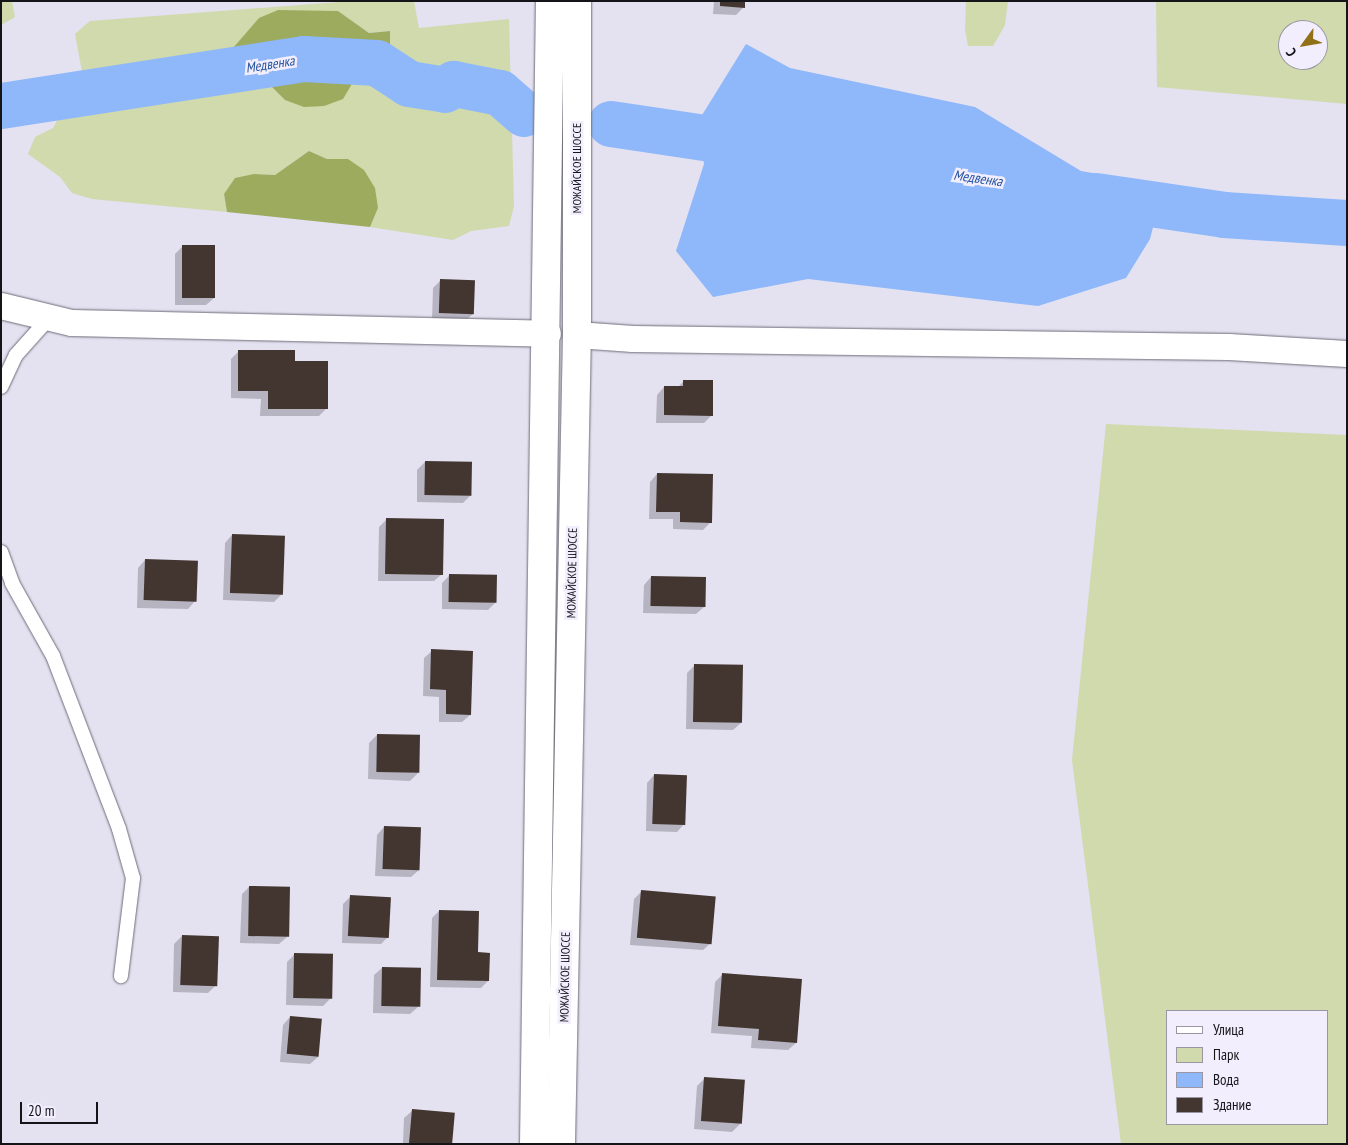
<!DOCTYPE html>
<html>
<head>
<meta charset="utf-8">
<style>
  body { margin:0 }
  #map { position:relative; width:1348px; height:1145px; overflow:hidden; background:#e4e1f0; font-family:"PT Sans Narrow",sans-serif }
  div>[style] { position:absolute }
  .green>* { inset:0; background:#d0daac }
  .forest>* { inset:0; background:#9dab5e }
  .water>* { inset:0; background:#8fb8fa }
  .shadow>* { inset:0; background:#0003 }
  .river>* { height:46px; margin:-23px; padding:0 23px; transform-origin:23px; border-radius:23px; background:#8fb8fa }
  .building>* { inset:0; background:#433631; transform-origin:0 0 }
  .roads { filter:drop-shadow(0 0 1px #6f6c79) drop-shadow(0 0 1px #6f6c79) }
  .service>* { height:14px; margin:-7px; padding:0 7px; transform-origin:7px; border-radius:7px; background:#fff }
  .minor>* { height:26px; margin:-13px; padding:0 13px; transform-origin:13px; border-radius:13px; background:#fff }
  .primary>* { height:28px; margin:-14px; padding:0 14px; transform-origin:14px; border-radius:14px; background:#fff }
  span { translate:-50% -50%; white-space:nowrap; text-align:center; line-height:1.15; -webkit-text-stroke:5px #f2eefd; paint-order:stroke }
  .street-label { font-size:12px; color:#151419 }
  .water-label { font-size:14px; color:#24539f; font-style:italic }
  .frame { position:absolute; inset:0; border:2px solid #151419; pointer-events:none }
  .legend { position:absolute; left:1166px; top:1010px; width:162px; height:115px; box-sizing:border-box; background:#f2eefd; border:1px solid #9a97a2; margin:0; padding:6px 9px; list-style:none; font-size:15px; color:#151419 }
  .legend li { display:flex; align-items:center; gap:10px; height:25px }
  .legend b { width:25px; border:1px solid #9a97a2 }
  .north { position:absolute; left:1278px; top:20px; width:50px; height:50px; box-sizing:border-box; background:#f2eefd; border:1px solid #9a97a2; border-radius:50%; rotate:238deg; font-size:14px; font-weight:700; line-height:20px; text-align:center; color:#151419 }
  .north::after { content:''; display:block; margin:auto; width:18px; height:22px; background:#917117; clip-path:polygon(50% 0,100% 100%,50% 72%,0 100%) }
  .scale { position:absolute; left:20px; top:1102px; width:78px; height:22px; box-sizing:border-box; border:2px solid #151419; border-top:0; padding-left:6px; font-size:15px; line-height:18px; white-space:nowrap; color:#151419; -webkit-text-stroke:4px #f2eefd; paint-order:stroke }
</style>
</head>
<body>
<div id="map">
  <div class="green">
    <div style="clip-path:polygon(1px 1px,12px 1px,15px 17px,1px 25px)"></div>
    <div style="clip-path:polygon(evenodd,352px 1px,414px 1px,419px 28px,509px 19px,514px 206px,509px 226px,471px 231px,453px 240px,370px 227px,378px 208px,348px 159px,327px 159px,309px 151px,275px 175px,254px 174px,224px 194px,227px 212px,92px 199px,72px 193px,60px 177px,28px 154px,35px 137px,53px 128px,63px 110px,78px 98px,83px 77px,75px 34px,90px 21px,352px 1px,338px 11px,369px 33px,390px 31px,361px 65px,355px 83px,285px 100px,271px 86px,338px 11px)"></div>
    <div style="clip-path:polygon(966px 1px,1008px 1px,1005px 25px,993px 46px,968px 46px,965px 29px)"></div>
    <div style="clip-path:polygon(evenodd,1156px 1px,1347px 1px,1347px 104px,1157px 87px,1156px 1px,1288px 30px,1318px 30px,1318px 60px,1288px 60px,1288px 30px)"></div>
    <div style="clip-path:polygon(evenodd,1106px 424px,1347px 435px,1347px 1144px,1121px 1144px,1072px 760px,1106px 424px,1327px 1011px,1327px 1124px,1167px 1124px,1167px 1011px,1327px 1011px)"></div>
  </div>
  <div class="forest">
    <div style="clip-path:polygon(278px 10px,338px 11px,369px 33px,390px 31px,390px 50px,372px 50px,343px 99px,324px 106px,304px 107px,285px 100px,271px 86px,234px 67px,233px 48px,259px 18px)"></div>
    <div style="clip-path:polygon(309px 151px,327px 159px,348px 159px,364px 170px,375px 188px,378px 208px,370px 227px,227px 212px,224px 194px,235px 178px,254px 174px,275px 175px)"></div>
  </div>
  <div class="water">
    <div style="clip-path:polygon(746px 44px,790px 68px,975px 107px,1081px 171px,1207px 193px,1224px 215px,1159px 204px,1150px 239px,1126px 278px,1038px 306px,808px 279px,713px 297px,676px 251px,704px 164px,699px 120px)"></div>
  </div>
  <div class="shadow">
    <div style="clip-path:polygon(714px 1px,744px 1px,743px 8px,736px 15px,713px 14px)"></div>
    <div style="clip-path:polygon(183px 246px,214px 298px,206px 305px,175px 305px,175px 254px)"></div>
    <div style="clip-path:polygon(440px 281px,474px 313px,466px 320px,432px 320px,433px 288px)"></div>
    <div style="clip-path:polygon(239px 351px,294px 362px,327px 408px,319px 416px,260px 416px,261px 399px,231px 398px,231px 359px)"></div>
    <div style="clip-path:polygon(684px 381px,711px 416px,704px 423px,656px 423px,657px 395px,664px 387px,677px 388px)"></div>
    <div style="clip-path:polygon(425px 462px,471px 495px,463px 503px,417px 502px,417px 470px)"></div>
    <div style="clip-path:polygon(657px 474px,711px 522px,703px 530px,673px 529px,673px 519px,649px 519px,650px 482px)"></div>
    <div style="clip-path:polygon(386px 520px,442px 574px,434px 581px,378px 581px,379px 527px)"></div>
    <div style="clip-path:polygon(232px 535px,282px 594px,274px 602px,223px 600px,225px 543px)"></div>
    <div style="clip-path:polygon(145px 560px,195px 601px,188px 609px,137px 608px,138px 568px)"></div>
    <div style="clip-path:polygon(450px 575px,496px 602px,488px 610px,442px 609px,442px 583px)"></div>
    <div style="clip-path:polygon(651px 577px,704px 607px,696px 614px,643px 613px,644px 585px)"></div>
    <div style="clip-path:polygon(432px 651px,470px 715px,462px 722px,439px 722px,439px 697px,423px 696px,424px 658px)"></div>
    <div style="clip-path:polygon(695px 665px,741px 723px,733px 730px,686px 729px,687px 673px)"></div>
    <div style="clip-path:polygon(377px 735px,418px 773px,410px 781px,368px 779px,369px 743px)"></div>
    <div style="clip-path:polygon(654px 775px,684px 824px,677px 832px,646px 831px,647px 783px)"></div>
    <div style="clip-path:polygon(384px 827px,419px 870px,411px 877px,375px 876px,377px 835px)"></div>
    <div style="clip-path:polygon(249px 887px,287px 937px,279px 944px,240px 943px,242px 894px)"></div>
    <div style="clip-path:polygon(641px 892px,711px 943px,703px 950px,630px 945px,634px 899px)"></div>
    <div style="clip-path:polygon(350px 897px,388px 937px,381px 944px,342px 943px,343px 904px)"></div>
    <div style="clip-path:polygon(439px 911px,477px 953px,488px 981px,481px 988px,430px 987px,432px 918px)"></div>
    <div style="clip-path:polygon(182px 936px,216px 985px,208px 993px,173px 992px,174px 944px)"></div>
    <div style="clip-path:polygon(295px 954px,331px 998px,323px 1006px,286px 1005px,287px 962px)"></div>
    <div style="clip-path:polygon(382px 968px,418px 1007px,410px 1014px,373px 1013px,374px 975px)"></div>
    <div style="clip-path:polygon(723px 974px,796px 1043px,788px 1050px,751px 1048px,752px 1036px,711px 1033px,715px 982px)"></div>
    <div style="clip-path:polygon(290px 1017px,318px 1057px,310px 1064px,280px 1062px,283px 1025px)"></div>
    <div style="clip-path:polygon(705px 1078px,740px 1124px,732px 1132px,694px 1129px,697px 1086px)"></div>
    <div style="clip-path:polygon(412px 1111px,452px 1144px,403px 1144px,404px 1118px)"></div>
  </div>
  <div class="river">
    <div style="left:1px;top:106px;width:307px;rotate:-8.8deg"></div>
    <div style="left:304px;top:59px;width:73px;rotate:3.1deg"></div>
    <div style="left:377px;top:63px;width:38px;rotate:33deg"></div>
    <div style="left:409px;top:84px;width:36px;rotate:9deg"></div>
    <div style="left:445px;top:90px;width:11px;rotate:-34deg"></div>
    <div style="left:454px;top:84px;width:47px;rotate:11.1deg"></div>
    <div style="left:500px;top:93px;width:32px;rotate:41deg"></div>
    <div style="left:611px;top:124px;width:155px;rotate:8.5deg"></div>
    <div style="left:1096px;top:196px;width:129px;rotate:8.4deg"></div>
    <div style="left:1224px;top:215px;width:123px;rotate:3.7deg"></div>
  </div>
  <div class="building">
    <div style="clip-path:polygon(720px 1px,745px 1px,745px 8px,720px 6px)"></div>
    <div style="left:182px;top:245px;width:33px;height:53px"></div>
    <div style="left:440px;top:279px;width:35px;height:34px;rotate:2deg"></div>
    <div style="clip-path:polygon(238px 350px,295px 350px,295px 361px,328px 361px,328px 409px,268px 409px,268px 391px,238px 391px)"></div>
    <div style="clip-path:polygon(683px 380px,713px 380px,713px 416px,664px 415px,664px 386px,683px 386px)"></div>
    <div style="left:425px;top:461px;width:47px;height:34px;rotate:1deg"></div>
    <div style="clip-path:polygon(657px 473px,713px 474px,712px 523px,680px 522px,680px 512px,656px 512px)"></div>
    <div style="left:386px;top:518px;width:58px;height:56px;rotate:1deg"></div>
    <div style="left:232px;top:534px;width:53px;height:59px;rotate:2deg"></div>
    <div style="left:145px;top:559px;width:53px;height:41px;rotate:2deg"></div>
    <div style="left:449px;top:574px;width:48px;height:28px;rotate:1deg"></div>
    <div style="left:651px;top:576px;width:55px;height:30px;rotate:1deg"></div>
    <div style="clip-path:polygon(431px 649px,473px 651px,471px 715px,446px 714px,446px 690px,430px 689px)"></div>
    <div style="left:694px;top:664px;width:49px;height:58px;rotate:1deg"></div>
    <div style="left:377px;top:734px;width:43px;height:38px;rotate:1deg"></div>
    <div style="left:654px;top:774px;width:33px;height:50px;rotate:2deg"></div>
    <div style="left:384px;top:826px;width:37px;height:43px;rotate:2deg"></div>
    <div style="left:249px;top:886px;width:41px;height:50px;rotate:1deg"></div>
    <div style="left:641px;top:890px;width:75px;height:48px;rotate:5deg"></div>
    <div style="left:350px;top:895px;width:41px;height:41px;rotate:3deg"></div>
    <div style="clip-path:polygon(439px 910px,479px 911px,478px 952px,490px 953px,489px 981px,437px 980px)"></div>
    <div style="left:182px;top:935px;width:37px;height:50px;rotate:2deg"></div>
    <div style="left:294px;top:953px;width:39px;height:45px;rotate:1deg"></div>
    <div style="left:382px;top:967px;width:39px;height:39px;rotate:1deg"></div>
    <div style="clip-path:polygon(722px 973px,802px 979px,797px 1043px,758px 1040px,759px 1029px,718px 1026px)"></div>
    <div style="left:290px;top:1016px;width:32px;height:38px;rotate:5deg"></div>
    <div style="left:704px;top:1077px;width:41px;height:44px;rotate:4deg"></div>
    <div style="left:412px;top:1109px;width:43px;height:35px;rotate:5deg"></div>
  </div>
  <div class="roads">
    <div class="service">
      <div style="left:1px;top:387px;width:35px;rotate:-65deg"></div>
      <div style="left:16px;top:355px;width:51px;rotate:-48.2deg"></div>
      <div style="left:1px;top:552px;width:33px;rotate:70deg"></div>
      <div style="left:12px;top:583px;width:84px;rotate:60.7deg"></div>
      <div style="left:53px;top:656px;width:185px;rotate:69.1deg"></div>
      <div style="left:119px;top:829px;width:51px;rotate:74.1deg"></div>
      <div style="left:133px;top:878px;width:99px;rotate:97deg"></div>
    </div>
    <div class="minor">
      <div style="left:1px;top:306px;width:73px;rotate:13.5deg"></div>
      <div style="left:72px;top:323px;width:476px;rotate:1.3deg"></div>
      <div style="left:577px;top:335px;width:56px;rotate:4.1deg"></div>
      <div style="left:633px;top:339px;width:596px;rotate:0.77deg"></div>
      <div style="left:1229px;top:347px;width:118px;rotate:3.4deg"></div>
    </div>
    <div class="primary">
      <div style="left:534px;top:1144px;width:1143px;rotate:-89.2deg"></div>
      <div style="left:561px;top:1144px;width:809px;rotate:-88.87deg"></div>
      <div style="left:577px;top:335px;width:334px;rotate:-90deg"></div>
    </div>
  </div>
  <div class="street-label">
    <span style="left:577px;top:168px;rotate:-90deg">МОЖАЙСКОЕ ШОССЕ</span>
    <span style="left:572px;top:573px;rotate:-89deg">МОЖАЙСКОЕ ШОССЕ</span>
    <span style="left:565px;top:977px;rotate:-89deg">МОЖАЙСКОЕ ШОССЕ</span>
  </div>
  <div class="water-label">
    <span style="left:270px;top:64px;rotate:-9deg">Медвенка</span>
    <span style="left:978px;top:178px;rotate:8deg">Медвенка</span>
  </div>
  <div class="frame"></div>
  <ul class="legend">
  <li><b style="height:6px;background:#fff"></b>Улица</li>
  <li><b style="height:14px;background:#d0daac"></b>Парк</li>
  <li><b style="height:14px;background:#8fb8fa"></b>Вода</li>
  <li><b style="height:14px;background:#433631"></b>Здание</li>
  </ul>
  <div class="north">С</div>
  <div class="scale">20 m</div>
</div>
</body>
</html>
